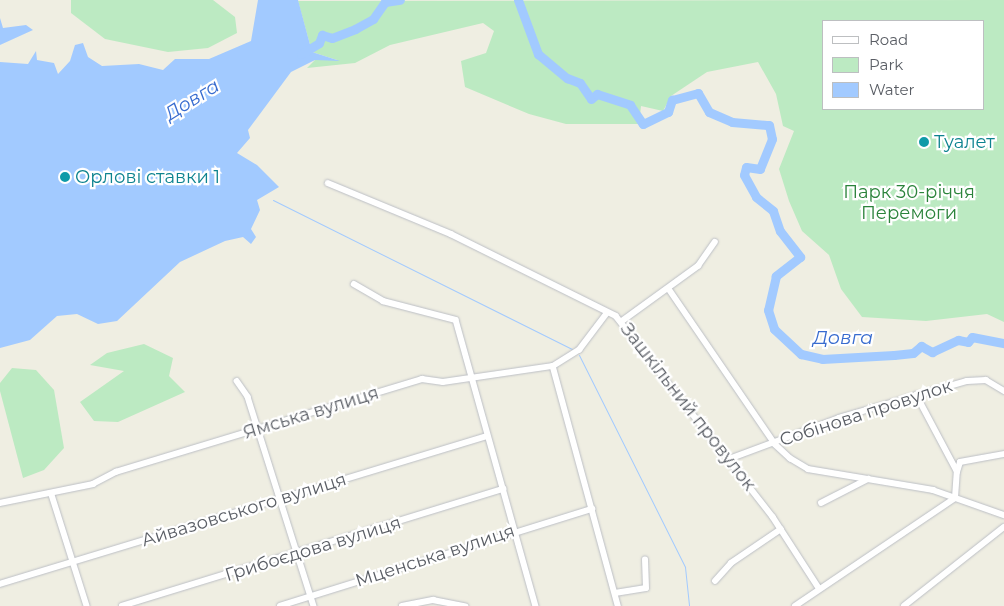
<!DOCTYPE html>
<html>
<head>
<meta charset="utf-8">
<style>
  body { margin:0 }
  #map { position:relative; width:1004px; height:606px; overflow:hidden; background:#efeee2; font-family:Montserrat,sans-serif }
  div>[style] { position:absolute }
  .green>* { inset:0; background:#bceac2 }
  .water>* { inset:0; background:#a2caff }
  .stream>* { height:1px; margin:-0.5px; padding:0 0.5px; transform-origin:0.5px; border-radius:0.5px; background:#a2caff }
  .river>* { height:9px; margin:-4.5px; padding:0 4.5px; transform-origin:4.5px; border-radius:4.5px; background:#a2caff }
  .roads { filter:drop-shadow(0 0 1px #bcbfc5) drop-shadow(0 0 1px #bcbfc5) }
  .minor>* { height:5.5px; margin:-2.75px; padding:0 2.75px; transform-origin:2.75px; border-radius:2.75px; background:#fff }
  .dots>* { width:14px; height:14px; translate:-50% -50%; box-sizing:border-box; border:2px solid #fff; border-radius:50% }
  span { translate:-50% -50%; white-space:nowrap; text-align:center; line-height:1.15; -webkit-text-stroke:4.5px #fff; paint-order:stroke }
  .culture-label { font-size:18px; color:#0d838f }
  .left { translate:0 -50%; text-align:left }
  .park-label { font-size:18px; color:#2b833b }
  .street-label { font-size:18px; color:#5a5e65 }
  .water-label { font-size:19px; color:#386ccf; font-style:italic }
  .legend { position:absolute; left:822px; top:20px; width:162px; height:90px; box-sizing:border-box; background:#fff; border:1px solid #bdbfc1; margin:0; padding:6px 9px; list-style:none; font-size:15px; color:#5a5e65 }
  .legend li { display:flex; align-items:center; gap:10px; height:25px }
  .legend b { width:25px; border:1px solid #bdbfc1 }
</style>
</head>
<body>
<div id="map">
  <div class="green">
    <div style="clip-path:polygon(71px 0,213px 0,235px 17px,237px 33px,208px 48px,168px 52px,105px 39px,71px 13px)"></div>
    <div style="clip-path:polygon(evenodd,1004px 0,1004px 322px,987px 314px,926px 321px,862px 317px,841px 289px,829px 255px,802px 231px,789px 201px,779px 169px,794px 131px,783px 126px,776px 94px,758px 62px,707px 72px,671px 96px,663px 111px,641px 106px,639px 124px,566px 124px,529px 114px,465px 87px,461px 61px,486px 53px,494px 31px,483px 23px,390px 45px,355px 63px,307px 68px,315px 60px,337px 60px,312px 52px,298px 1px,1004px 0,823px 21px,983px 21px,983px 109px,823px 109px,823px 21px)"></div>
    <div style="clip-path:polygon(144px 344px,173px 358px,169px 376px,185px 392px,118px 422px,94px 421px,80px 402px,124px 371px,90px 365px,107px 353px)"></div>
    <div style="clip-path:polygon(12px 368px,36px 370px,54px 390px,64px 448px,44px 470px,23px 478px,0 391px,0 383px)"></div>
  </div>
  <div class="water">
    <div style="clip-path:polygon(258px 0,298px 0,312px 52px,340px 61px,315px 60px,291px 72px,248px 130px,250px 138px,237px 153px,257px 165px,279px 187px,257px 200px,260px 210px,251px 229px,256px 237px,251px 244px,243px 237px,225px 241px,180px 262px,117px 321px,98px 324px,77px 314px,57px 316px,30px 340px,0 348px,0 62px,28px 64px,36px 51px,37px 60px,54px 63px,58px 74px,70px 61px,75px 45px,83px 43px,88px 57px,102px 66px,139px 64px,163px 70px,175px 59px,209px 59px,251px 41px)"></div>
    <div style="clip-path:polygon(0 18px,3px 28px,26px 25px,33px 30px,0 45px)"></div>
  </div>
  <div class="stream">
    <div style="left:273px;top:200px;width:334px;rotate:26.5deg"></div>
    <div style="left:579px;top:355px;width:237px;rotate:63.4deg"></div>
    <div style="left:685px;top:567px;width:39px;rotate:84deg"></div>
  </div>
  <div class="river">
    <div style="left:518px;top:0;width:58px;rotate:69.7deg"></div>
    <div style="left:538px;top:54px;width:38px;rotate:40deg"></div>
    <div style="left:567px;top:78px;width:14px;rotate:21deg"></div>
    <div style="left:580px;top:83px;width:19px;rotate:55deg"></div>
    <div style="left:591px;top:99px;width:8px;rotate:-40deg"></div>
    <div style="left:597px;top:94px;width:35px;rotate:18deg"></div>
    <div style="left:630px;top:105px;width:23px;rotate:56deg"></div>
    <div style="left:643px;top:124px;width:28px;rotate:-26deg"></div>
    <div style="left:668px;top:112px;width:13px;rotate:-72deg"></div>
    <div style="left:672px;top:100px;width:27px;rotate:-15deg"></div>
    <div style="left:698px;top:93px;width:22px;rotate:60deg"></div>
    <div style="left:709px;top:112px;width:25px;rotate:23deg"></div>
    <div style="left:732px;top:122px;width:37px;rotate:5deg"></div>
    <div style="left:769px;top:125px;width:14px;rotate:78deg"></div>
    <div style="left:772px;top:139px;width:32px;rotate:112deg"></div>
    <div style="left:760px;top:169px;width:14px;rotate:-172deg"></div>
    <div style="left:746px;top:167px;width:8px;rotate:104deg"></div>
    <div style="left:744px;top:175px;width:25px;rotate:61deg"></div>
    <div style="left:756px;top:197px;width:22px;rotate:39deg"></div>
    <div style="left:773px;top:211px;width:21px;rotate:71deg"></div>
    <div style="left:780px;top:231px;width:33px;rotate:52deg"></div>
    <div style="left:800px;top:257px;width:31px;rotate:142deg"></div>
    <div style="left:776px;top:276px;width:35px;rotate:103deg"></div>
    <div style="left:768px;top:310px;width:20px;rotate:72deg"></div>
    <div style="left:774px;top:329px;width:37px;rotate:43deg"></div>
    <div style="left:801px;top:354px;width:22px;rotate:13deg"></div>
    <div style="left:822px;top:359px;width:72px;rotate:-3.2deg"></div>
    <div style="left:894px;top:355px;width:19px;rotate:-6deg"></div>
    <div style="left:913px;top:353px;width:11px;rotate:-41deg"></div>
    <div style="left:921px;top:346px;width:13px;rotate:29deg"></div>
    <div style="left:932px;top:352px;width:29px;rotate:-25deg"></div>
    <div style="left:958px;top:340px;width:10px;rotate:11deg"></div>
    <div style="left:968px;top:342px;width:6px;rotate:-51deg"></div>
    <div style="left:972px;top:337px;width:33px;rotate:11deg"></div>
    <div style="left:301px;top:54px;width:21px;rotate:-31deg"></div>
    <div style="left:319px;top:43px;width:9px;rotate:-69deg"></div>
    <div style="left:322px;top:35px;width:10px;rotate:17deg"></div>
    <div style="left:332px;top:38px;width:25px;rotate:-21deg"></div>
    <div style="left:355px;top:29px;width:21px;rotate:-29deg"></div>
    <div style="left:373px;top:19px;width:21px;rotate:-55deg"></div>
    <div style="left:385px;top:2px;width:15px;rotate:-8deg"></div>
  </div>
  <div class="roads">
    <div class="minor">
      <div style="left:328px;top:183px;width:133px;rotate:22.5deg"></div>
      <div style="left:451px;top:234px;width:184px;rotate:26.4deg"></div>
      <div style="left:616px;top:316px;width:255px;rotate:52deg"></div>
      <div style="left:773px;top:517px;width:85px;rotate:57.1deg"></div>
      <div style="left:354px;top:284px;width:34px;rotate:30deg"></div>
      <div style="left:383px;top:301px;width:75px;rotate:14.6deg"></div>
      <div style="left:456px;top:320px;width:297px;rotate:74.4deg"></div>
      <div style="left:669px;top:289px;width:188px;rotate:55.6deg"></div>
      <div style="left:775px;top:444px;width:21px;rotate:43deg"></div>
      <div style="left:790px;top:458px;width:21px;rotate:31deg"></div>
      <div style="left:808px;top:469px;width:127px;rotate:9.5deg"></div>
      <div style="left:933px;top:490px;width:75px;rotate:19.4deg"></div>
      <div style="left:622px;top:321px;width:94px;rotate:-35.9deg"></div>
      <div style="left:698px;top:266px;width:29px;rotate:-55deg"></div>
      <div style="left:553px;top:366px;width:249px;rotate:74.8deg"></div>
      <div style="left:237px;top:381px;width:19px;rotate:55deg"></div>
      <div style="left:248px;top:397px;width:219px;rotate:72.5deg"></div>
      <div style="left:729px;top:459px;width:117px;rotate:-20.4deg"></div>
      <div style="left:839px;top:418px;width:133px;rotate:-16.1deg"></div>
      <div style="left:967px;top:381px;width:19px;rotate:-3deg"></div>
      <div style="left:986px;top:380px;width:21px;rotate:31deg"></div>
      <div style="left:957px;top:472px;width:10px;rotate:-73deg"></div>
      <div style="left:960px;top:462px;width:45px;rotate:-10.3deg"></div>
      <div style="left:52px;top:495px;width:116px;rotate:72.5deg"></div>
      <div style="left:0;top:503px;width:95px;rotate:-11.5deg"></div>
      <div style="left:93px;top:484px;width:26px;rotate:-28deg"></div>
      <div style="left:116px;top:472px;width:320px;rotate:-16.9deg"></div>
      <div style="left:422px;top:379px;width:21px;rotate:8deg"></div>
      <div style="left:443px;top:382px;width:111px;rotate:-8.3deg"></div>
      <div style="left:553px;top:366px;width:31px;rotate:-32deg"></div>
      <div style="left:579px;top:350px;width:46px;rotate:-52.9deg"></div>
      <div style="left:821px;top:503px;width:53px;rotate:-27.1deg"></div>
      <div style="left:715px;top:581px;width:24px;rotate:-48deg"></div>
      <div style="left:731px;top:563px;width:60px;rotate:-34.2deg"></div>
      <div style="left:0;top:584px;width:509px;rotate:-16.9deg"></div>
      <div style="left:615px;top:593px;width:31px;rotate:-9deg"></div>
      <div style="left:646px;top:588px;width:28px;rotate:-92deg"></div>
      <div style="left:122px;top:606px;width:399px;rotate:-17.1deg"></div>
      <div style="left:280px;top:606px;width:327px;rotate:-17.3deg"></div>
      <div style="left:402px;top:606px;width:32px;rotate:-11deg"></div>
      <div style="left:433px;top:600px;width:33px;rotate:11deg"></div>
      <div style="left:795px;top:606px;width:193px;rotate:-34deg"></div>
      <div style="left:955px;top:498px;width:26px;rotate:-86deg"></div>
      <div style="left:957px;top:472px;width:87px;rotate:-118deg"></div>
      <div style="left:904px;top:606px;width:127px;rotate:-38.3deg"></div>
    </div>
  </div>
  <div class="dots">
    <div style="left:924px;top:142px;background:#0f9aa8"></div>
    <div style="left:65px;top:177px;background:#0f9aa8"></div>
  </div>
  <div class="culture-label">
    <span class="left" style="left:934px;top:142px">Туалет</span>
    <span class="left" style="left:75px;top:177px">Орлові ставки 1</span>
  </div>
  <div class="park-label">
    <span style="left:909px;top:203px">Парк 30-річчя<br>Перемоги</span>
  </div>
  <div class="street-label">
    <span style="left:688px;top:407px;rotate:52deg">Зашкільний провулок</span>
    <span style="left:311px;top:413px;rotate:-17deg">Ямська вулиця</span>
    <span style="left:866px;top:413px;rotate:-18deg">Собінова провулок</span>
    <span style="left:244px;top:510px;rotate:-17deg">Айвазовського вулиця</span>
    <span style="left:313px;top:549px;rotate:-17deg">Грибоєдова вулиця</span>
    <span style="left:435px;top:556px;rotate:-18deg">Мценська вулиця</span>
  </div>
  <div class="water-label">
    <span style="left:192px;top:100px;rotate:-32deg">Довга</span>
    <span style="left:843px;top:338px">Довга</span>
  </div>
  <ul class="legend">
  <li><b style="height:6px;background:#fff"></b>Road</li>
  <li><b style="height:14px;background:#bceac2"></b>Park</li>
  <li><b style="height:14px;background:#a2caff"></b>Water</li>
  </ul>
</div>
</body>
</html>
